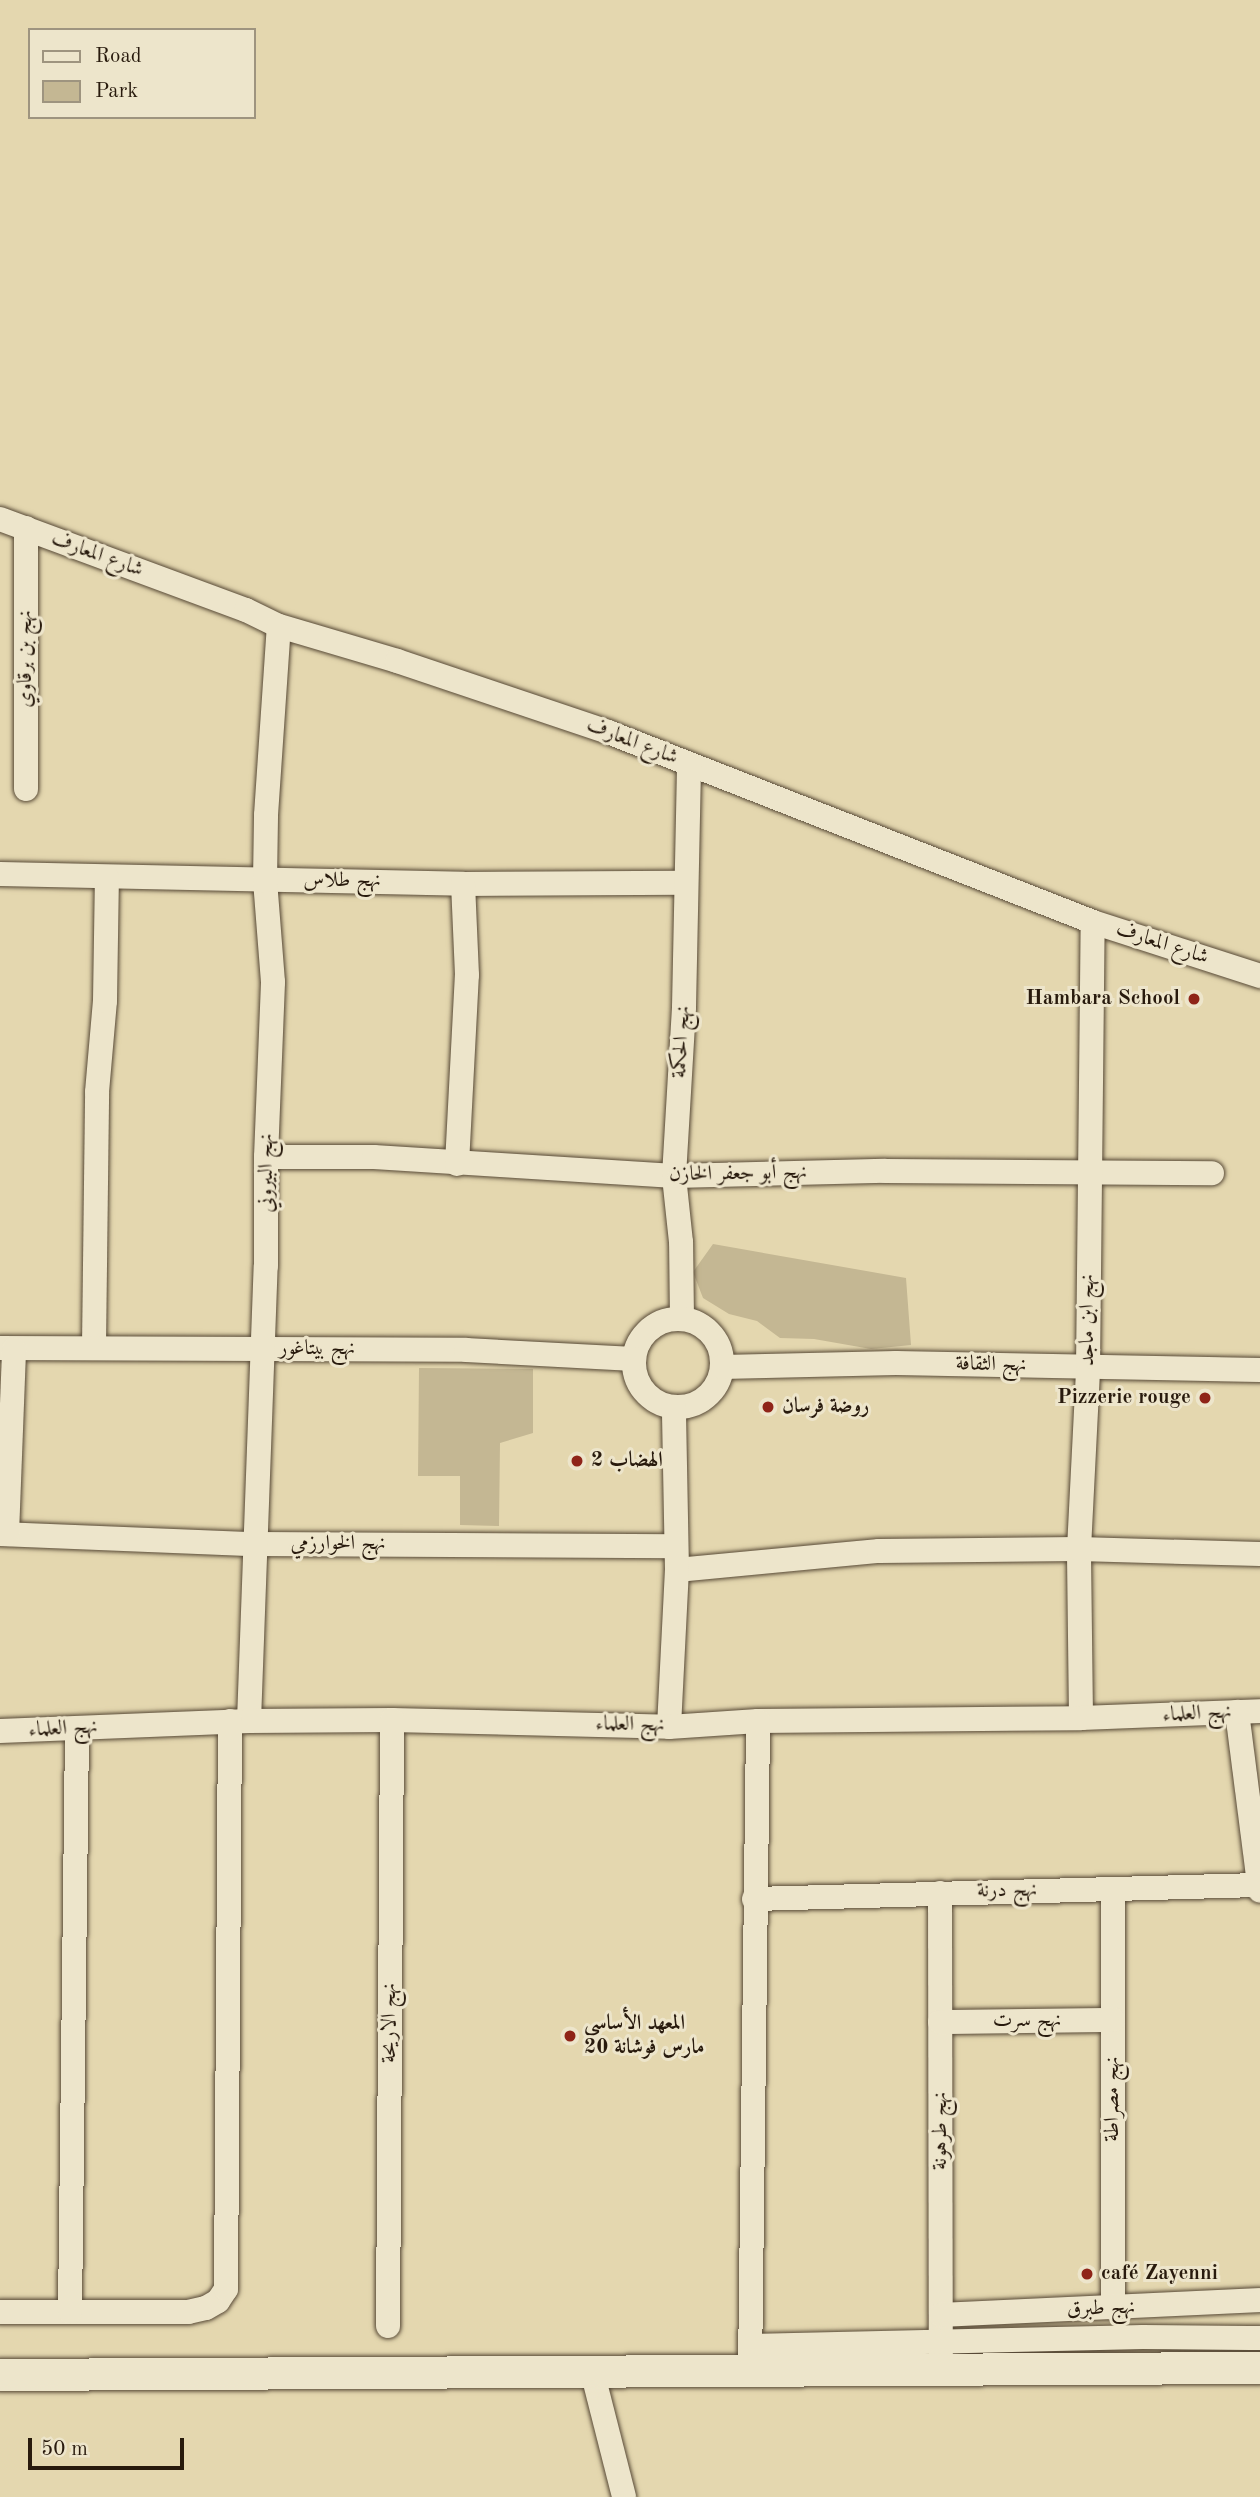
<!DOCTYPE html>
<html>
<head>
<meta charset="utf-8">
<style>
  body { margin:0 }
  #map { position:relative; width:1260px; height:2497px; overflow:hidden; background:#e4d7af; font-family:"Old Standard TT",Amiri,serif }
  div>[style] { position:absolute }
  .green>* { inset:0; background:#c4b793 }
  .roads { filter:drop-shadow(0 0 2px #574936) drop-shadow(0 0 2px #574936) }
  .minor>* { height:24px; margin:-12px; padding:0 12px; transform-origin:12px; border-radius:12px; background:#ede5cb }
  .minor>.ring { margin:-12px; padding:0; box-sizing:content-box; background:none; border:24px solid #ede5cb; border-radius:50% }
  .tertiary>* { height:32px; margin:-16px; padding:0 16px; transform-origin:16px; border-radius:16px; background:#ede5cb }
  .dots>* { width:19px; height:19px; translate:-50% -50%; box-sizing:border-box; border:4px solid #ede5cb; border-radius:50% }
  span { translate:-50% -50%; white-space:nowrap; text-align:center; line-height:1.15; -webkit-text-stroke:6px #ede5cb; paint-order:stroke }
  .street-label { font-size:21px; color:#281a0d }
  .poi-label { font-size:21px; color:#281a0d; font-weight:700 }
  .right { translate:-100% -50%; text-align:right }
  .left { translate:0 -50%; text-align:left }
  .legend { position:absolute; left:28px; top:28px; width:228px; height:91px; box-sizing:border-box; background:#ede5cb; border:2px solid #9e947f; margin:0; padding:9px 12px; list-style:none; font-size:21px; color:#281a0d }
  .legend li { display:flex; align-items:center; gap:14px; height:35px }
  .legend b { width:35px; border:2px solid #9e947f }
  .scale { position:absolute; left:28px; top:2438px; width:156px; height:32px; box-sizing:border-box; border:4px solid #281a0d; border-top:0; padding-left:9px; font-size:21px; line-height:24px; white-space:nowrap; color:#281a0d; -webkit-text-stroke:5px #ede5cb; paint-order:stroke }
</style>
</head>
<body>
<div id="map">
  <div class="green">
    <div style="clip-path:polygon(713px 1244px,906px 1278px,911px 1345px,871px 1349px,814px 1339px,780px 1338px,757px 1321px,729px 1314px,703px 1298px,693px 1272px)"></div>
    <div style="clip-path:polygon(419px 1368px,533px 1369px,533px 1433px,500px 1443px,499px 1526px,460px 1525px,460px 1476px,418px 1476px)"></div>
  </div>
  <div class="roads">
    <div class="minor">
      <div style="left:0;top:519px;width:262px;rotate:20.3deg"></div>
      <div style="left:246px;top:610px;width:37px;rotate:26deg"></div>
      <div style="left:279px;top:626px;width:123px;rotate:16.5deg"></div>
      <div style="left:397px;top:661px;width:223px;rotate:18.6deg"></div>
      <div style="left:608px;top:732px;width:521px;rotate:21.39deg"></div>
      <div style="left:1093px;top:922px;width:176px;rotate:17.9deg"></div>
      <div style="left:26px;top:789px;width:261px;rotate:-90deg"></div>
      <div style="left:0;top:874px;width:463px;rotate:1.2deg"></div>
      <div style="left:463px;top:884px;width:222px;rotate:-0.3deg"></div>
      <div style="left:266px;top:1157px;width:108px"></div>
      <div style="left:374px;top:1157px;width:301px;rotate:3.6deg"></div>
      <div style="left:674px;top:1176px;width:211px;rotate:-1.4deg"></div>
      <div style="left:885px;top:1171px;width:327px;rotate:0.4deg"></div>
      <div style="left:457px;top:1164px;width:189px;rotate:-87deg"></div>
      <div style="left:467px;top:975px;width:91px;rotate:-92.5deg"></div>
      <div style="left:682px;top:1319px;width:77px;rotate:-90.7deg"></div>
      <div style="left:681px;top:1242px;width:66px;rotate:-96.1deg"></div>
      <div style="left:674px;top:1176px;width:169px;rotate:-86.6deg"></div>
      <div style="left:684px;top:1007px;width:243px;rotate:-88.8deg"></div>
      <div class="ring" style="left:634px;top:1319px;width:64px;height:64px"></div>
      <div style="left:94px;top:1347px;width:255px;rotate:-89.3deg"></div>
      <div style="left:97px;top:1092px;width:91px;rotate:-85deg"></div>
      <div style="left:105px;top:1001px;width:124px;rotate:-89.1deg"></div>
      <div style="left:0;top:1348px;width:466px;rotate:0.2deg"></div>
      <div style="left:466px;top:1350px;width:168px;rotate:3.1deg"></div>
      <div style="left:722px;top:1367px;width:174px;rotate:-1.3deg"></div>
      <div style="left:896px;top:1363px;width:364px;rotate:1.1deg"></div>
      <div style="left:0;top:1534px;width:254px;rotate:2.3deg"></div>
      <div style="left:254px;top:1544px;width:421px;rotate:0.3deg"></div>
      <div style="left:7px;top:1534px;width:185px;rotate:-87.8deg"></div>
      <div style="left:677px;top:1570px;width:203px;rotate:-5.4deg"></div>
      <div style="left:879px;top:1551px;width:200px;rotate:-0.6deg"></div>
      <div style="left:1079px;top:1549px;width:181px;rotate:1.6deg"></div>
      <div style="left:1237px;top:1712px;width:180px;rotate:82.7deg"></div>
      <div style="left:1081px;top:1718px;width:169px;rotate:-90.7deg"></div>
      <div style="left:1079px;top:1549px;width:180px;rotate:-87.1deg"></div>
      <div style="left:1088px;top:1369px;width:447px;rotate:-89.4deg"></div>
      <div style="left:249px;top:1721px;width:455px;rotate:-87.9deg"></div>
      <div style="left:266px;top:1266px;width:109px;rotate:-90deg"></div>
      <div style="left:266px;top:1157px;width:175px;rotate:-87.7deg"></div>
      <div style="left:273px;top:982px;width:101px;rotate:-94.5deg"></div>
      <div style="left:265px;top:881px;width:66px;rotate:-89.1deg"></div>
      <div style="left:266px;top:815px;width:189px;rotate:-86.1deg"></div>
      <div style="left:669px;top:1727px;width:157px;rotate:-87.1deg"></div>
      <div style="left:677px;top:1570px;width:163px;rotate:-91.1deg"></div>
      <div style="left:0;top:1731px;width:249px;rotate:-2.3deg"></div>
      <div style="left:249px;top:1721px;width:143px;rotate:-0.4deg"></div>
      <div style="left:392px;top:1720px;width:277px;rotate:1.4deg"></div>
      <div style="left:669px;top:1727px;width:89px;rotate:-3.9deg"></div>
      <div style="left:758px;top:1721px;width:323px;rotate:-0.5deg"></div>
      <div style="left:1081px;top:1718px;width:179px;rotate:-2.2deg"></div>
      <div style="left:1113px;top:1889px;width:419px;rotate:90deg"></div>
      <div style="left:940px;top:1893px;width:465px;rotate:89.9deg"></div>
      <div style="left:754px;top:1899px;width:505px;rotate:-1.59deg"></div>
      <div style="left:940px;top:2022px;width:173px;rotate:-0.7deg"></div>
      <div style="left:0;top:2312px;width:188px"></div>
      <div style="left:188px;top:2312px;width:18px;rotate:-13deg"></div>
      <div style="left:206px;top:2308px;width:14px;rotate:-30deg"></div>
      <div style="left:218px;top:2301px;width:14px;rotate:-56deg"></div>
      <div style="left:226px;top:2289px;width:568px;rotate:-89.6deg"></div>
      <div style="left:70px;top:2312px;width:584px;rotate:-89.31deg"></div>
      <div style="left:941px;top:2315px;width:319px;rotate:-2.7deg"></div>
      <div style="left:388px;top:2326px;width:606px;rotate:-89.62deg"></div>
      <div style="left:750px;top:2346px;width:393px;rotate:-1.3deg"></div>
      <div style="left:1143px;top:2337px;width:117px;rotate:0.5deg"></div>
      <div style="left:750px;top:2370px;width:649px;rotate:-89.29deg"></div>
      <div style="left:592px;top:2371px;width:130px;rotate:75.7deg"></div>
    </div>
    <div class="tertiary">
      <div style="left:0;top:2375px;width:1260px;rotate:-0.32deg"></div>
    </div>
  </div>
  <div class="dots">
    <div style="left:1194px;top:999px;background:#8f2418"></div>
    <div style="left:1205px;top:1398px;background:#8f2418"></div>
    <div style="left:768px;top:1407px;background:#8f2418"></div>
    <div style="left:577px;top:1461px;background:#8f2418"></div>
    <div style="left:570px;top:2036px;background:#8f2418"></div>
    <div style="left:1087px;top:2274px;background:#8f2418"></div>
  </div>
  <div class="street-label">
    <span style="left:97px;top:555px;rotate:20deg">شارع المعارف</span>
    <span style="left:26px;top:659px;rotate:-90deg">نهج بن برقاوي</span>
    <span style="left:632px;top:742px;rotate:21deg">شارع المعارف</span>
    <span style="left:342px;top:881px">نهج طلاس</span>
    <span style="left:1162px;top:944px;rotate:18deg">شارع المعارف</span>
    <span style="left:682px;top:1042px;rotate:-87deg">نهج الحكمة</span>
    <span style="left:267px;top:1173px;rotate:-90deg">نهج البيروني</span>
    <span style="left:738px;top:1174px;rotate:-1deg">نهج أبو جعفر الخازن</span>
    <span style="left:1088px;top:1320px;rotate:-90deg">نهج ابن ماجد</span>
    <span style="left:317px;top:1349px">نهج بيتاغور</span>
    <span style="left:991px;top:1365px;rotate:1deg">نهج الثقافة</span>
    <span style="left:338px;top:1544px">نهج الخوارزمي</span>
    <span style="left:1197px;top:1714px;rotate:-3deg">نهج العلماء</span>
    <span style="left:630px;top:1725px;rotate:1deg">نهج العلماء</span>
    <span style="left:63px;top:1729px;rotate:-3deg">نهج العلماء</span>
    <span style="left:1007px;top:1891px;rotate:-1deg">نهج درنة</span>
    <span style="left:1027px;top:2021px">نهج سرت</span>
    <span style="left:390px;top:2023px;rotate:-90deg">نهج الاريحة</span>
    <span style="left:1113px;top:2099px;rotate:-90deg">نهج مصراطة</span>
    <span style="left:941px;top:2131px;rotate:-90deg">نهج طرهونة</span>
    <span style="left:1101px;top:2309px;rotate:-2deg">نهج طبرق</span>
  </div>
  <div class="poi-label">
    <span class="right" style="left:1180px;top:999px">Hambara School</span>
    <span class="right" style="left:1191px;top:1398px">Pizzerie rouge</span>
    <span class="left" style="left:782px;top:1407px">روضة فرسان</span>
    <span class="left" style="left:591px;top:1461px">الهضاب 2</span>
    <span class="left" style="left:584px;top:2036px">المعهد الأساسي<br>20 مارس فوشانة</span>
    <span class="left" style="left:1101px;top:2274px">café Zayenni</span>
  </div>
  <ul class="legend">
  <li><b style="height:9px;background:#ede5cb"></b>Road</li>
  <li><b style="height:19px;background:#c4b793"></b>Park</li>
  </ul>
  <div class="scale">50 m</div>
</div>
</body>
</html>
